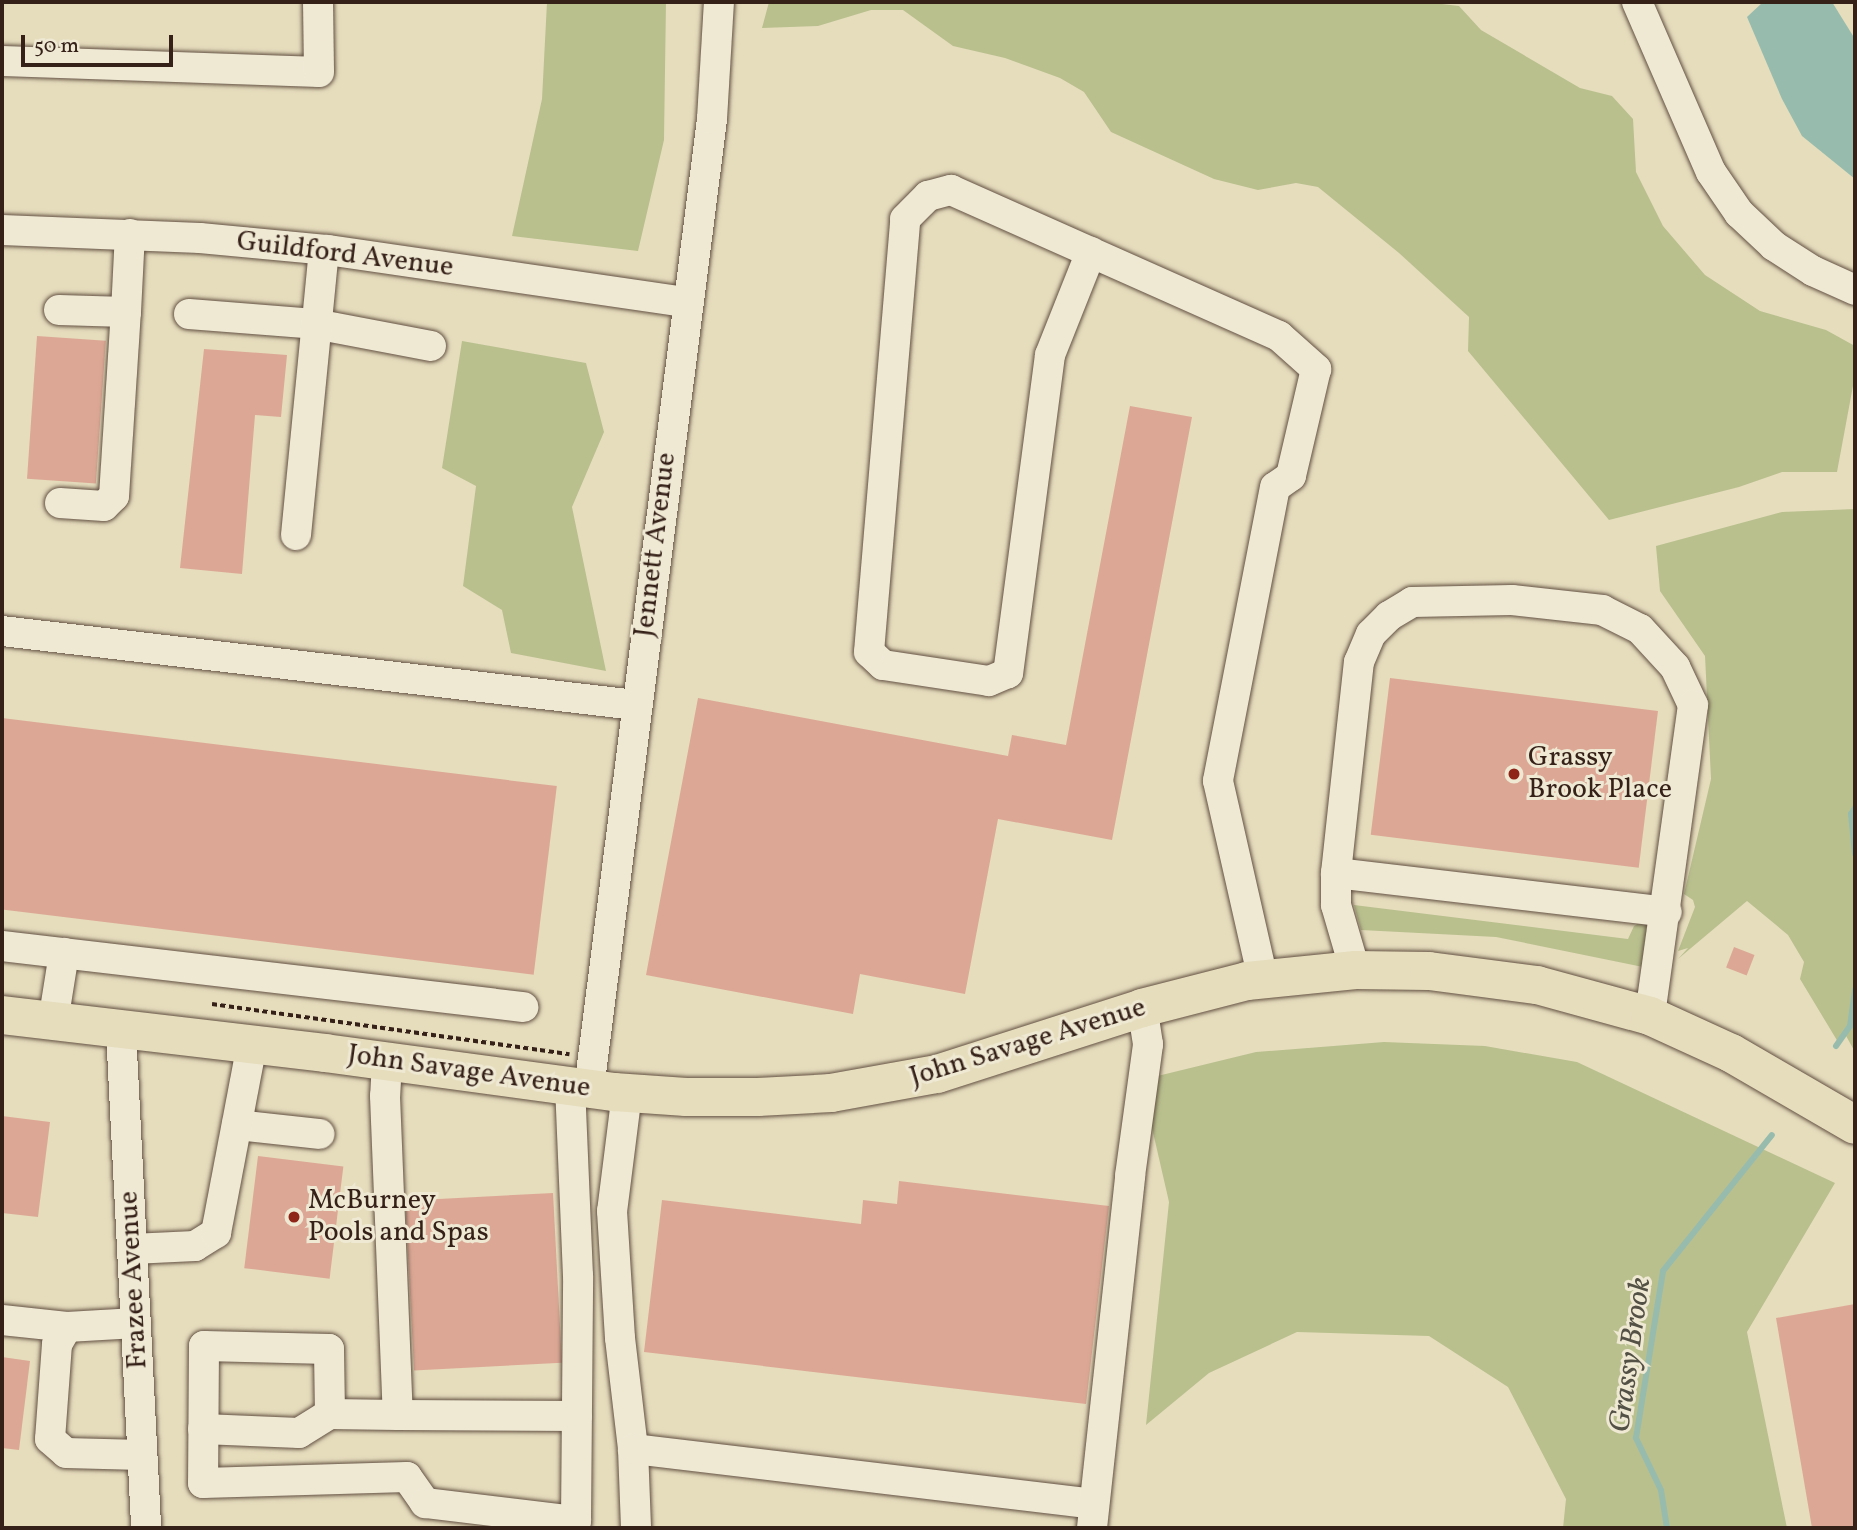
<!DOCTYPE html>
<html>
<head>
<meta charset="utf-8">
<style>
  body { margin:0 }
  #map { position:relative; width:1857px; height:1530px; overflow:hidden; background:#e6ddbd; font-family:Vollkorn,serif }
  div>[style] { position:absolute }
  .green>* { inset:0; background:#b9c08e }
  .water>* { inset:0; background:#97bcad }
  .stream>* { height:6px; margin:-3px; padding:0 3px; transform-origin:3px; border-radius:3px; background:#97bcad }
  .building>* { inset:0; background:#dca895; transform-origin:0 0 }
  .path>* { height:3.5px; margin-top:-1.75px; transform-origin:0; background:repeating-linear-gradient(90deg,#362119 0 5px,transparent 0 8.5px) }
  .roads { filter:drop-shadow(0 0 2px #625042) drop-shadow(0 0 2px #625042) }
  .minor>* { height:30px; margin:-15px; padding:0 15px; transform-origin:15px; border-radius:15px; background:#efe9d4 }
  .major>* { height:38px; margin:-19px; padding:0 19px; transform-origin:19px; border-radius:19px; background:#e6ddbd }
  .dots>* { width:19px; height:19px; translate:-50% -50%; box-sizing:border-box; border:4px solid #efe9d4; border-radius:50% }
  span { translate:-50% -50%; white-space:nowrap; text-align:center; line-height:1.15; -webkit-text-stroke:6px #efe9d4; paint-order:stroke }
  .street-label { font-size:28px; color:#362119 }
  .poi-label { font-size:28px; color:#362119 }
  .left { translate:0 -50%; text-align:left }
  .water-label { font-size:30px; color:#535045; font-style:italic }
  .frame { position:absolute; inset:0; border:4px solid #362119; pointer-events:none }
  .scale { position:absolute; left:21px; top:35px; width:152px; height:32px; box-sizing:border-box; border:4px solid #362119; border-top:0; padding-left:9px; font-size:21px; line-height:24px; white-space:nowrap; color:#362119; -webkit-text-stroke:5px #efe9d4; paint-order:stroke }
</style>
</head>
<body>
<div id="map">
  <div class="green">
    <div style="clip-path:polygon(547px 2px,666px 2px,664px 140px,638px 251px,512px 236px,542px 99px)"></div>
    <div style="clip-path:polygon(769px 2px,1425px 2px,1459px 6px,1481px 30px,1580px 88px,1612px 96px,1633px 119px,1636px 172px,1663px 226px,1705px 275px,1760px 311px,1826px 330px,1855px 346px,1855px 375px,1837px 472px,1782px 472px,1739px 487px,1609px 520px,1468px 351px,1469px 317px,1399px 253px,1318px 187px,1296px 183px,1258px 190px,1214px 179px,1111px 132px,1084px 92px,1060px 78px,1005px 58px,953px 46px,903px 10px,871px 10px,818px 26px,762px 28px)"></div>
    <div style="clip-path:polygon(462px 341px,586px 363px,604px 432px,572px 507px,606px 671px,511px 653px,502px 610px,463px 586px,476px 486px,442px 468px)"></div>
    <div style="clip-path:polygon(1855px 509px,1855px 1052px,1845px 1034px,1838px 1042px,1800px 979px,1804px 962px,1788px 935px,1747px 901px,1678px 959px,1688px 948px,1678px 951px,1695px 907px,1693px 900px,1684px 894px,1711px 779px,1705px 656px,1660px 591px,1656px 546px,1782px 512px)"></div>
    <div style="clip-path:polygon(1354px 905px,1628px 939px,1634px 926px,1641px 922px,1653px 926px,1643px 967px,1496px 937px,1361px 930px)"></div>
    <div style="clip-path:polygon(1384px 1042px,1485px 1046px,1577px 1062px,1835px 1183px,1747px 1332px,1787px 1528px,1563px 1528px,1566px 1499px,1508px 1387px,1429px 1336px,1297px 1332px,1209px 1373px,1146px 1425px,1169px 1202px,1141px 1080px,1256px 1052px)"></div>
  </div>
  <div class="water">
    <div style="clip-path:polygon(1763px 2px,1832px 2px,1855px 39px,1855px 179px,1802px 136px,1782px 99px,1747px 17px)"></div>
  </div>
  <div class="stream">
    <div style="left:1855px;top:808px;width:7px;rotate:124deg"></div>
    <div style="left:1851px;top:814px;width:40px;rotate:84.3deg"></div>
    <div style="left:1836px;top:1046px;width:24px;rotate:-55deg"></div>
    <div style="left:1850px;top:1026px;width:37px;rotate:-82deg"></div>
    <div style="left:1667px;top:1528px;width:38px;rotate:-99deg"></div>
    <div style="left:1661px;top:1490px;width:58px;rotate:-115.7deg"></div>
    <div style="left:1636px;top:1438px;width:169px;rotate:-80.8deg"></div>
    <div style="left:1663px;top:1271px;width:174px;rotate:-51.3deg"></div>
  </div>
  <div class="building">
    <div style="left:37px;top:336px;width:69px;height:143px;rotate:4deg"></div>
    <div style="clip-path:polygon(204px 349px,287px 355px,281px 417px,255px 415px,242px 574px,180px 568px)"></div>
    <div style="clip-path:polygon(1130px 406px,1192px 417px,1112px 840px,998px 819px,965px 994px,860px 974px,853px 1014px,646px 975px,698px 698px,1008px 756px,1012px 735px,1066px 745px)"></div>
    <div style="left:1390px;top:678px;width:270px;height:158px;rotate:7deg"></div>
    <div style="left:2px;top:718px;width:559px;height:190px;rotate:7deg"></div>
    <div style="left:1734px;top:947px;width:22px;height:22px;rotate:21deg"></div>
    <div style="clip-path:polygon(2px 1116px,50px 1122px,38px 1217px,2px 1213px)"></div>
    <div style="left:258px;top:1156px;width:86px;height:113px;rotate:7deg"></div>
    <div style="clip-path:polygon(899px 1181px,1109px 1206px,1086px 1404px,644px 1352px,662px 1200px,861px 1224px,863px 1200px,897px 1204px)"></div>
    <div style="left:553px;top:1193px;width:170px;height:148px;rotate:87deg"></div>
    <div style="clip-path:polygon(1855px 1304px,1855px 1528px,1812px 1528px,1776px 1318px)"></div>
    <div style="clip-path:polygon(2px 1357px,30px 1361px,19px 1450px,2px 1448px)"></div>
  </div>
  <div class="path">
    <div style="left:212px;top:1004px;width:361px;rotate:8deg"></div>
  </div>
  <div class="roads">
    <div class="minor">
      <div style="left:1637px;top:2px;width:185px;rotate:66.5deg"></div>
      <div style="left:1711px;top:172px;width:50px;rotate:55.7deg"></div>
      <div style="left:1739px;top:213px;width:48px;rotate:43.3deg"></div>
      <div style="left:1774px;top:246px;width:46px;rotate:32.7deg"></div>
      <div style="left:1813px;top:271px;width:46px;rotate:24.3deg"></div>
      <div style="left:2px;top:61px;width:317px;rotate:2deg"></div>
      <div style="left:319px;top:72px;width:70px;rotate:-90.8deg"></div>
      <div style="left:2px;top:230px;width:198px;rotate:2.3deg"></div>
      <div style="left:200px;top:238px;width:129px;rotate:5.4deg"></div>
      <div style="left:328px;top:250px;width:362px;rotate:8.3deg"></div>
      <div style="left:1091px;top:252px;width:111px;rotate:111.7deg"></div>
      <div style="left:1050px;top:355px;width:321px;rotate:97.5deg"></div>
      <div style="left:1008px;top:673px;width:21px;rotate:157deg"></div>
      <div style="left:989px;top:681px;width:107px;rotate:-171.4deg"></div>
      <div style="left:883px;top:665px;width:19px;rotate:-137deg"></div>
      <div style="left:869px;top:652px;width:434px;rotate:-85.2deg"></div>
      <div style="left:905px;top:219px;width:33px;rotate:-45deg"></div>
      <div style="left:928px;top:196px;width:24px;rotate:-15deg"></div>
      <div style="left:951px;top:190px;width:359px;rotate:24deg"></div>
      <div style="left:1279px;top:336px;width:50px;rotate:41.7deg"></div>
      <div style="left:1316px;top:369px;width:110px;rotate:103.2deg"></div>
      <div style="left:1291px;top:476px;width:19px;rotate:145deg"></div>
      <div style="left:1275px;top:487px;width:299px;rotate:101deg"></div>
      <div style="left:1218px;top:781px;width:203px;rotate:77.2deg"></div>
      <div style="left:59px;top:310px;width:67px;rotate:1.7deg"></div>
      <div style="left:126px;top:312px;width:78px;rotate:-87.1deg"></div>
      <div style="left:189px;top:314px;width:126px;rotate:4.5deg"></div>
      <div style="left:315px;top:324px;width:118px;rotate:10.7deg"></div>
      <div style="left:60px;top:503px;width:44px;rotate:3.9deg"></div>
      <div style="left:104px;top:506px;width:14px;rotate:-45deg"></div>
      <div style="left:114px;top:496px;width:184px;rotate:-86.3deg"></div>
      <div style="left:296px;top:535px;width:286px;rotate:-84.4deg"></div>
      <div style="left:2px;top:631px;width:638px;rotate:6.66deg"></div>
      <div style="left:1336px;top:873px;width:333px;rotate:6.7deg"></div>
      <div style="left:2px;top:946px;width:525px;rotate:6.68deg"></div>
      <div style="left:1355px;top:970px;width:68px;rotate:-106.3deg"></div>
      <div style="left:1336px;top:905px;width:32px;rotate:-90deg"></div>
      <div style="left:1336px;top:873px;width:212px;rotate:-83.8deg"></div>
      <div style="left:1359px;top:662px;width:30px;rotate:-67deg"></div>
      <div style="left:1371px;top:634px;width:25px;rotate:-45deg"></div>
      <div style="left:1389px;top:616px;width:27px;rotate:-31deg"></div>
      <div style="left:1412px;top:602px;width:100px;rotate:-1.1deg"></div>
      <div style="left:1512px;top:600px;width:91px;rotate:6.3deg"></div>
      <div style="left:1602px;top:610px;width:42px;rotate:26.6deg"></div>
      <div style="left:1640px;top:629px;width:52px;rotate:47.4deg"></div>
      <div style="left:1675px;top:667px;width:42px;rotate:64.7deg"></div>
      <div style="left:1693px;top:705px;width:314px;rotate:97.9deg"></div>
      <div style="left:53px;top:1022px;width:70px;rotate:-80.9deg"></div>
      <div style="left:121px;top:1031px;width:498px;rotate:87.1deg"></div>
      <div style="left:387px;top:1061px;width:35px;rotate:93deg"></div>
      <div style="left:385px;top:1096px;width:319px;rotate:87.7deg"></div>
      <div style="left:398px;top:1415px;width:179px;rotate:0.3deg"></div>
      <div style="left:589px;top:1089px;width:978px;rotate:-82.77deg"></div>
      <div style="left:712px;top:119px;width:117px;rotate:-86.6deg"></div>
      <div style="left:627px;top:1093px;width:119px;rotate:97.2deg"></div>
      <div style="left:612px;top:1211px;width:127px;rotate:86.4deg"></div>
      <div style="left:620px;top:1338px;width:112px;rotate:83.3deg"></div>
      <div style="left:633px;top:1449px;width:79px;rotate:87.8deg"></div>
      <div style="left:237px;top:1125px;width:83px;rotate:6.2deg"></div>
      <div style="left:132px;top:1249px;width:63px;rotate:-2.7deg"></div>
      <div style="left:195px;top:1246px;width:25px;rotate:-32deg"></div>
      <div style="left:216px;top:1233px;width:192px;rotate:-79.2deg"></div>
      <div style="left:2px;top:1320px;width:65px;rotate:6.1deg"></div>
      <div style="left:136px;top:1323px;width:69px;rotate:176.7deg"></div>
      <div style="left:67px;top:1327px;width:20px;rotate:120deg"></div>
      <div style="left:57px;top:1344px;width:95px;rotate:94.2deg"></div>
      <div style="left:50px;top:1439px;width:21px;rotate:41deg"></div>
      <div style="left:66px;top:1453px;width:76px;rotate:1.5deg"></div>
      <div style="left:398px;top:1415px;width:68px;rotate:-179.2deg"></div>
      <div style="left:330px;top:1414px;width:65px;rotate:-90.9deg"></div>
      <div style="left:329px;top:1349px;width:125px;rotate:-178.6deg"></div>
      <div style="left:204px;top:1346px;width:137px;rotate:90.4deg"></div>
      <div style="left:203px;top:1483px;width:204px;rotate:-1.7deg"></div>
      <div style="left:407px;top:1477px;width:32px;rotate:55deg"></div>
      <div style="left:425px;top:1503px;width:152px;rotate:6.8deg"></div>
      <div style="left:576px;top:1521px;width:245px;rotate:-89.5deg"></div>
      <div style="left:578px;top:1276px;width:190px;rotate:-92.4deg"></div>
      <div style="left:203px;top:1429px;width:96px;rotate:2.4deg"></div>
      <div style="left:299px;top:1433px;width:36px;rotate:-32deg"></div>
      <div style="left:633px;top:1449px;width:464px;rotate:6.8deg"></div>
      <div style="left:1092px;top:1528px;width:354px;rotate:-83.8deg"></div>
      <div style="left:1130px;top:1176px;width:133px;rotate:-82.2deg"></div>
      <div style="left:1148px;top:1044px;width:36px;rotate:-99deg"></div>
    </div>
    <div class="major">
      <div style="left:2px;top:1015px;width:325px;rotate:6.7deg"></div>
      <div style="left:325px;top:1053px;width:292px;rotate:7.7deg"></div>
      <div style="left:614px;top:1092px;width:72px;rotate:4deg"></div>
      <div style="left:686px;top:1097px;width:72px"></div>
      <div style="left:758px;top:1097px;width:73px;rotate:-3.1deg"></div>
      <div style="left:831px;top:1093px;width:108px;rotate:-10.2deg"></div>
      <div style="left:937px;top:1074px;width:215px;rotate:-17.8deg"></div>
      <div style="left:1142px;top:1008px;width:108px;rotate:-14.4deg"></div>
      <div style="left:1247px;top:981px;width:109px;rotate:-5.8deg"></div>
      <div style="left:1355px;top:970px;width:74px;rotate:0.8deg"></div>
      <div style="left:1429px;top:971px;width:109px;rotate:7.4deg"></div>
      <div style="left:1537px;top:985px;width:117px;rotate:15.3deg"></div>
      <div style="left:1650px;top:1016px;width:89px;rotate:24.6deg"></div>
      <div style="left:1731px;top:1053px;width:143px;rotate:30.1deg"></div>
    </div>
  </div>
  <div class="dots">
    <div style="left:1514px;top:774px;background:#8f2418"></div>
    <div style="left:294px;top:1217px;background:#8f2418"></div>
  </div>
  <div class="street-label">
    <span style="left:345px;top:255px;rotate:7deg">Guildford Avenue</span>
    <span style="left:656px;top:545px;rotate:-83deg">Jennett Avenue</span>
    <span style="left:1028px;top:1043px;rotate:-17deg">John Savage Avenue</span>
    <span style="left:469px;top:1072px;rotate:8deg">John Savage Avenue</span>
    <span style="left:134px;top:1280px;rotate:-93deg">Frazee Avenue</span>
  </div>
  <div class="poi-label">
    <span class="left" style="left:1528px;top:774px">Grassy<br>Brook Place</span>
    <span class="left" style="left:308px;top:1217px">McBurney<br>Pools and Spas</span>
  </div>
  <div class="water-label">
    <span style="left:1631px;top:1355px;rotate:-82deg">Grassy Brook</span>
  </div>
  <div class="frame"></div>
  <div class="scale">50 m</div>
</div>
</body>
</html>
